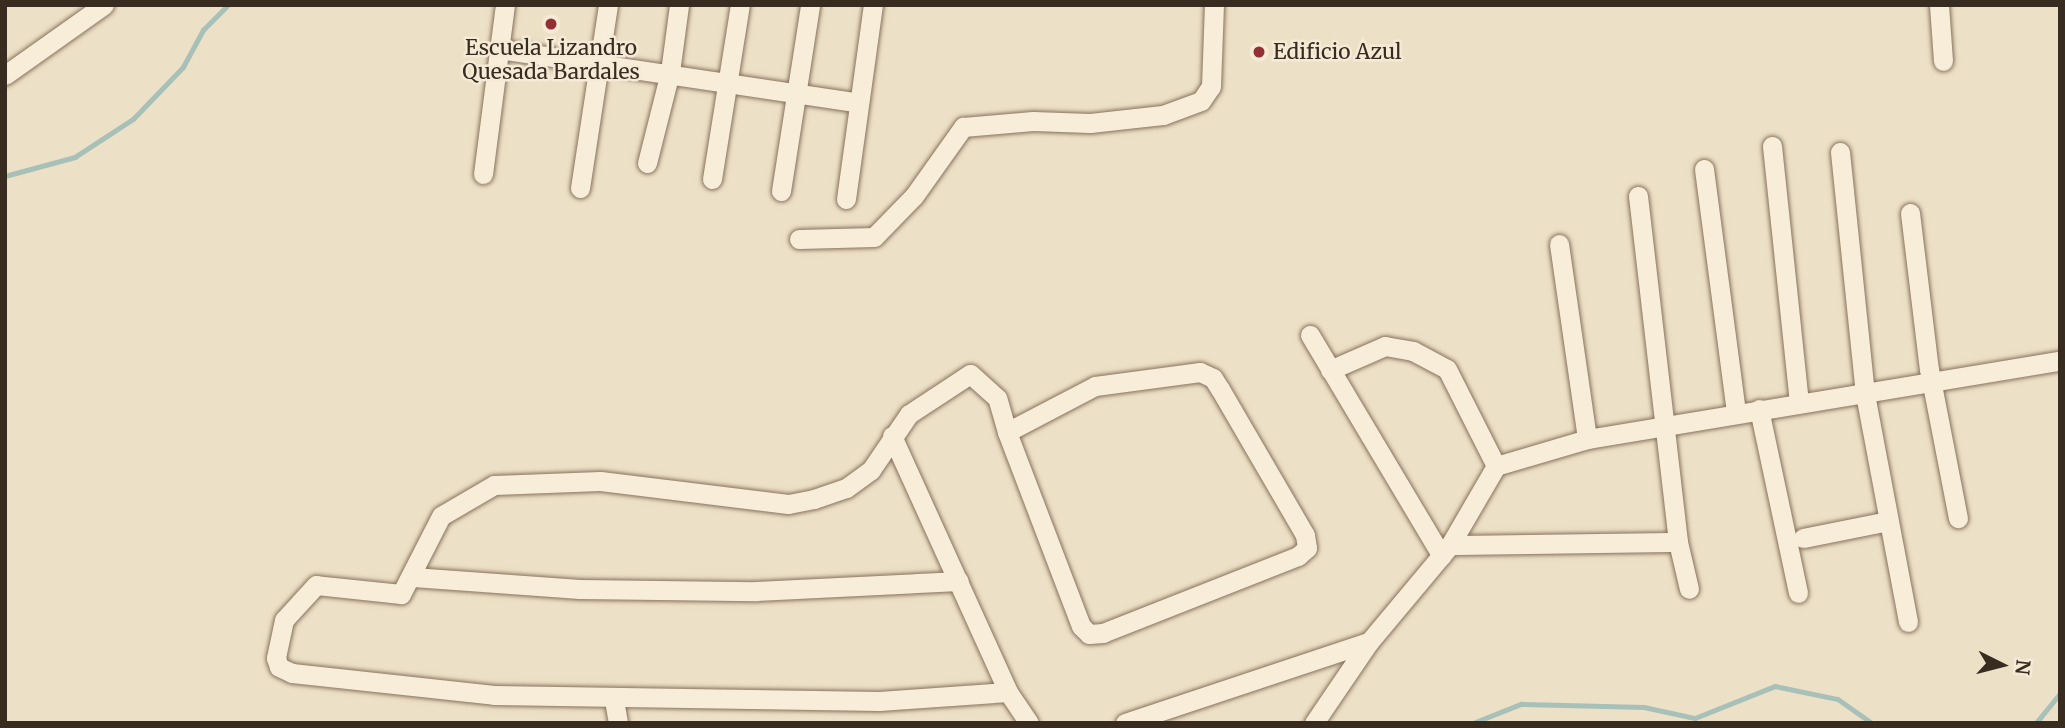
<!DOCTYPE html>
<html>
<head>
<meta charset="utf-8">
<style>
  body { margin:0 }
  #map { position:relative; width:2065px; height:728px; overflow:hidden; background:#ece0c6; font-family:Merriweather,serif }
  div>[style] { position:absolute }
  .stream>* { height:4.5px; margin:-2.25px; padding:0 2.25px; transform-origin:2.25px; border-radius:2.25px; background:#a7c0b8 }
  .roads { filter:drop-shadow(0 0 2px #87725d) drop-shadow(0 0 2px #87725d) }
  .minor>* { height:19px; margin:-9.5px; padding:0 9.5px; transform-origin:9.5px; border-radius:9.5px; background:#f7edd9 }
  .dots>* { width:19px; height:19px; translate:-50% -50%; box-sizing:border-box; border:4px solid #f4ead5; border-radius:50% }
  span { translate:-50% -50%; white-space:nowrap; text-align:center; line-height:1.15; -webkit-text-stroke:5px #f4ead5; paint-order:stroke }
  .poi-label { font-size:21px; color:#382b20 }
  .left { translate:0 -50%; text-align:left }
  .frame { position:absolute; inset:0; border:7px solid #382b20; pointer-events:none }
  .north { position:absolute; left:1967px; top:630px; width:70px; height:70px; -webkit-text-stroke:5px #f4ead5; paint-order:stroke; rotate:96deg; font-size:19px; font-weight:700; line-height:28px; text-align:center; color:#382b20 }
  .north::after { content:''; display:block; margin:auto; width:24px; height:32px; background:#382b20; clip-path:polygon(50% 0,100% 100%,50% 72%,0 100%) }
</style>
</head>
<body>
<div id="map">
  <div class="stream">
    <div style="left:5px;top:176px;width:73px;rotate:-15.2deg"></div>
    <div style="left:75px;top:157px;width:69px;rotate:-33.2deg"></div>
    <div style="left:133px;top:119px;width:72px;rotate:-46.1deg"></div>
    <div style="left:183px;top:67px;width:42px;rotate:-61.6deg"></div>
    <div style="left:203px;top:30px;width:35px;rotate:-45deg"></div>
    <div style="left:1473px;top:723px;width:52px;rotate:-21.6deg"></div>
    <div style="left:1521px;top:704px;width:123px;rotate:1.4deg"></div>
    <div style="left:1644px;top:707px;width:52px;rotate:12.2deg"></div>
    <div style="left:1695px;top:718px;width:86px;rotate:-21.8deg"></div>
    <div style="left:1775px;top:686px;width:64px;rotate:11.7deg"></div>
    <div style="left:1838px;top:699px;width:42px;rotate:35.2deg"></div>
    <div style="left:2036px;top:723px;width:38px;rotate:-51deg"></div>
  </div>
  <div class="roads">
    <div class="minor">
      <div style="left:1939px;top:5px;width:56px;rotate:85.9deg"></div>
      <div style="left:499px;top:49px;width:364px;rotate:8.5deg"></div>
      <div style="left:5px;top:75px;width:121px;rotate:-35.3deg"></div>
      <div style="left:1772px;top:146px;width:259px;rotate:84deg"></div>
      <div style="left:1840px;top:152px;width:243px;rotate:84.1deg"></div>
      <div style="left:1865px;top:394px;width:232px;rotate:79.3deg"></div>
      <div style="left:647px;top:163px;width:94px;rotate:-75.8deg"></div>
      <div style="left:670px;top:72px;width:68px;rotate:-82.3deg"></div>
      <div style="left:1704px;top:169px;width:245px;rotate:82.5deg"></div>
      <div style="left:483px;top:174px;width:170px;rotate:-82.6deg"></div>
      <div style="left:712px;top:179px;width:176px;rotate:-80.9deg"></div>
      <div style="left:580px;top:188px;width:185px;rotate:-81.3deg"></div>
      <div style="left:781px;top:191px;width:188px;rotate:-81.1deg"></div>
      <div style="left:1638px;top:196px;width:348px;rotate:83.4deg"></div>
      <div style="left:1678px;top:542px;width:48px;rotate:76.8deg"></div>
      <div style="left:846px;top:199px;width:196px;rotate:-82.1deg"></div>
      <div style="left:1910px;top:213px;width:157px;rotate:83.1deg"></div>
      <div style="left:1929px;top:369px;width:152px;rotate:79deg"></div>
      <div style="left:799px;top:239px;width:75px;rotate:-1.5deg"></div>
      <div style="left:874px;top:237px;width:57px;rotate:-45.7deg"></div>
      <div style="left:914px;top:196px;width:85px;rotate:-54.6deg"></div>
      <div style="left:963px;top:127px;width:70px;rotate:-4.9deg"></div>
      <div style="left:1033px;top:121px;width:57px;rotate:2deg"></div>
      <div style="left:1090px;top:123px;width:73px;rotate:-6.3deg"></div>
      <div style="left:1163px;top:115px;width:40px;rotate:-20.2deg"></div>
      <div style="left:1201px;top:101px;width:18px;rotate:-56deg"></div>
      <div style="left:1211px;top:86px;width:81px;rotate:-87.9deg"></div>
      <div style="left:1559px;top:244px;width:197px;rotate:81.8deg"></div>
      <div style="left:1310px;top:335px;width:257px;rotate:59.2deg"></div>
      <div style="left:1330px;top:370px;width:60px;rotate:-23.6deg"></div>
      <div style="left:1385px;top:346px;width:28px;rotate:10deg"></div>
      <div style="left:1413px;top:351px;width:38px;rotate:28deg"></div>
      <div style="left:1447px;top:369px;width:109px;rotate:63.2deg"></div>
      <div style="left:1759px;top:409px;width:188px;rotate:78deg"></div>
      <div style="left:1007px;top:432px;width:99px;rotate:-27.6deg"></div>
      <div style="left:1095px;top:386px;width:106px;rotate:-7.6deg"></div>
      <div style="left:1200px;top:372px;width:14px;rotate:25deg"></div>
      <div style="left:1213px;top:378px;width:13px;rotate:58deg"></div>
      <div style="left:1220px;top:389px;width:169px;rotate:59.8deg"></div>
      <div style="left:1305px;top:535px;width:13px;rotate:81deg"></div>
      <div style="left:1307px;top:548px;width:12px;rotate:138deg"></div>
      <div style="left:1298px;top:556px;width:210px;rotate:158.5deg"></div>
      <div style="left:1103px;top:633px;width:14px;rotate:176deg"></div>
      <div style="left:1089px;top:634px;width:11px;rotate:-135deg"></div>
      <div style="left:1081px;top:626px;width:208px;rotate:-110.9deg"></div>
      <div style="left:1007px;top:432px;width:35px;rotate:-106deg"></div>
      <div style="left:997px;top:398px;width:36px;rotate:-138deg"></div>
      <div style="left:970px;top:374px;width:73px;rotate:146.7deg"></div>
      <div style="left:909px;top:414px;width:68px;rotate:124.2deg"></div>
      <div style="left:871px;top:470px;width:31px;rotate:144deg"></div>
      <div style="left:846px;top:488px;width:34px;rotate:161deg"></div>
      <div style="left:814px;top:499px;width:26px;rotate:169deg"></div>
      <div style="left:788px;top:504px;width:189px;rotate:-173deg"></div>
      <div style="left:600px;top:481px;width:106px;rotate:177.8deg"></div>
      <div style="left:494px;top:485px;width:61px;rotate:149.7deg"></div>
      <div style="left:441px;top:516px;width:88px;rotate:117.1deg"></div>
      <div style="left:401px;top:594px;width:85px;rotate:-174deg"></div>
      <div style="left:316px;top:585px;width:47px;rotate:132.4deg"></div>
      <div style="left:284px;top:620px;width:39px;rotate:102deg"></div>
      <div style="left:276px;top:658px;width:9px;rotate:72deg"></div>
      <div style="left:279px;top:667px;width:14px;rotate:25deg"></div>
      <div style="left:292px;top:673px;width:203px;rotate:6.2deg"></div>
      <div style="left:494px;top:695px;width:385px;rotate:0.9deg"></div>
      <div style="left:879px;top:701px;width:129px;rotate:-4deg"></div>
      <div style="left:892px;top:436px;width:281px;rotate:65.6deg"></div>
      <div style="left:1008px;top:692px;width:37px;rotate:56deg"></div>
      <div style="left:1803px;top:538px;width:87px;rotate:-11.3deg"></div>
      <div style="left:1450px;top:545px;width:228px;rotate:-0.8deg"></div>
      <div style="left:413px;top:577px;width:167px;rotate:4.1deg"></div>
      <div style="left:580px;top:589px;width:176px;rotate:0.7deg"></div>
      <div style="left:756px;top:591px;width:203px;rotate:-2.8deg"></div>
      <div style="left:614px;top:700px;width:23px;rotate:80deg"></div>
      <div style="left:1125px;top:723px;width:257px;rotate:-18.4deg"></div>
      <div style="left:1314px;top:723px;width:98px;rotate:-55.8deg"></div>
      <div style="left:1369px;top:642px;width:126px;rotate:-50.1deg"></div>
      <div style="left:1450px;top:545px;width:91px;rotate:-59.8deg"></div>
      <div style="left:1496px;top:466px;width:95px;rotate:-16.5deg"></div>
      <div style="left:1587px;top:439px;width:479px;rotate:-9.4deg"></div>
    </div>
  </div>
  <div class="dots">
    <div style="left:551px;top:24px;background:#933033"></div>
    <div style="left:1259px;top:52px;background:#933033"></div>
  </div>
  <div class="poi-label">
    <span style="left:551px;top:60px">Escuela Lizandro<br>Quesada Bardales</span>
    <span class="left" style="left:1273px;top:52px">Edificio Azul</span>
  </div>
  <div class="frame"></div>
  <div class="north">N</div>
</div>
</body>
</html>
